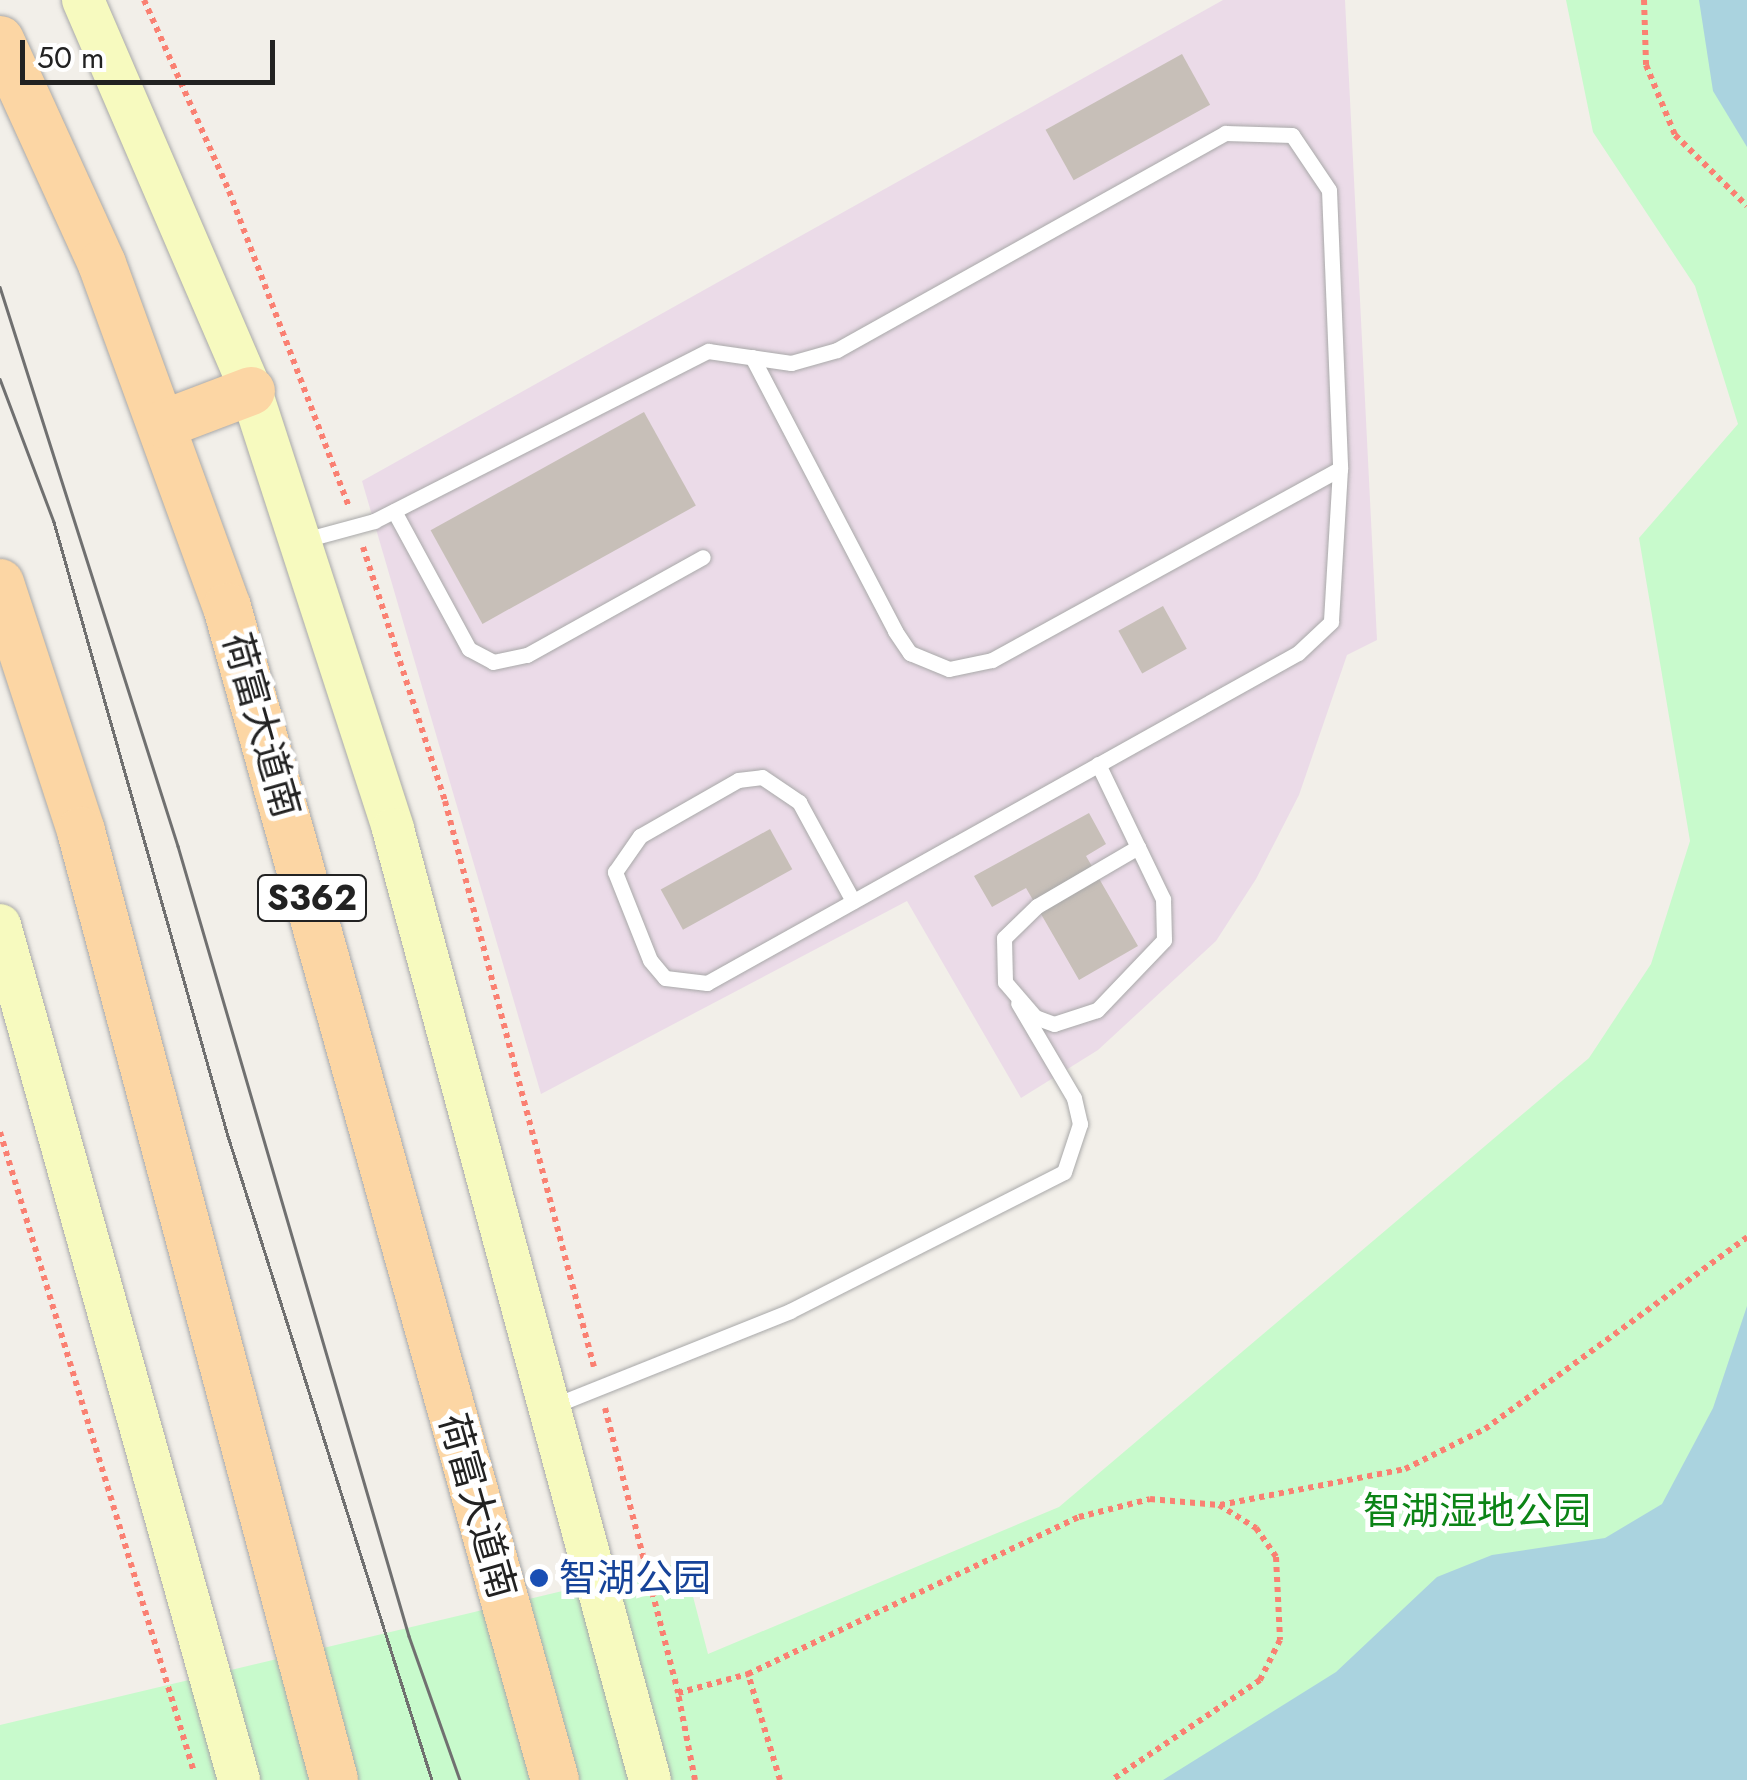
<!DOCTYPE html>
<html>
<head>
<meta charset="utf-8">
<style>
  body { margin:0 }
  #map { position:relative; width:1747px; height:1780px; overflow:hidden; background:#f2efe9; font-family:Jost,"Noto Sans SC",sans-serif }
  div>[style] { position:absolute }
  .industrial>* { inset:0; background:#ebdbe8 }
  .park>* { inset:0; background:#c8facc }
  .water>* { inset:0; background:#aad3df }
  .building>* { inset:0; background:#c7bfb8; transform-origin:0 0 }
  .path>* { height:6px; margin-top:-3px; transform-origin:0; background:repeating-linear-gradient(90deg,#fa8072 0 5px,transparent 0 10px) }
  .roads { filter:drop-shadow(0 0 2px #a9a9a9) drop-shadow(0 0 2px #a9a9a9) }
  .lane>* { height:15px; margin:-7.5px; padding:0 7.5px; transform-origin:7.5px; border-radius:7.5px; background:#fff }
  .secondary>* { height:42px; margin:-21px; padding:0 21px; transform-origin:21px; border-radius:21px; background:#f7fabf }
  .primary>* { height:48px; margin:-24px; padding:0 24px; transform-origin:24px; border-radius:24px; background:#fcd6a4 }
  .tram>* { height:2.5px; margin:-1.25px; padding:0 1.25px; transform-origin:1.25px; border-radius:1.25px; background:#707070 }
  .dots>* { width:28px; height:28px; translate:-50% -50%; box-sizing:border-box; border:5px solid #fff; border-radius:50% }
  span { translate:-50% -50%; white-space:nowrap; text-align:center; line-height:1.15; -webkit-text-stroke:10px #fff; paint-order:stroke }
  .shield-label span { padding:2px 8px; background:#fff; border:2px solid; border-radius:8px; -webkit-text-stroke-width:0 }
  .shield-label { font-size:35px; color:#222; font-weight:700 }
  .street-label { font-size:38px; color:#222 }
  .park-label { font-size:38px; color:#0c8416 }
  .transit-label { font-size:38px; color:#164399 }
  .left { translate:0 -50%; text-align:left }
  .scale { position:absolute; left:20px; top:40px; width:255px; height:45px; box-sizing:border-box; border:5px solid #222; border-top:0; padding-left:12px; font-size:30px; line-height:35px; white-space:nowrap; color:#222; -webkit-text-stroke:8px #fff; paint-order:stroke }
</style>
</head>
<body>
<div id="map">
  <div class="industrial">
    <div style="clip-path:polygon(1223px 0,1345px 0,1377px 640px,1347px 655px,1299px 795px,1256px 879px,1216px 941px,1098px 1050px,1021px 1098px,907px 901px,541px 1094px,362px 481px)"></div>
  </div>
  <div class="park">
    <div style="clip-path:polygon(1566px 0,1747px 0,1747px 1780px,0 1780px,0 1725px,684px 1562px,708px 1654px,1059px 1507px,1589px 1058px,1651px 964px,1690px 841px,1639px 538px,1738px 424px,1695px 286px,1593px 132px)"></div>
  </div>
  <div class="water">
    <div style="clip-path:polygon(1699px 0,1747px 0,1747px 147px,1713px 91px)"></div>
    <div style="clip-path:polygon(1747px 1306px,1747px 1780px,1163px 1780px,1336px 1672px,1437px 1577px,1492px 1555px,1605px 1538px,1662px 1504px,1713px 1408px)"></div>
  </div>
  <div class="building">
    <div style="left:1182px;top:54px;width:58px;height:156px;rotate:61deg"></div>
    <div style="left:644px;top:412px;width:107px;height:244px;rotate:61deg"></div>
    <div style="left:1163px;top:606px;width:49px;height:51px;rotate:61deg"></div>
    <div style="clip-path:polygon(1089px 813px,1106px 844px,1086px 856px,1138px 946px,1079px 980px,1026px 888px,992px 907px,974px 876px)"></div>
    <div style="left:770px;top:829px;width:46px;height:125px;rotate:61deg"></div>
  </div>
  <div class="path">
    <div style="left:144px;top:0;width:209px;rotate:66deg"></div>
    <div style="left:229px;top:191px;width:338px;rotate:69.2deg"></div>
    <div style="left:1644px;top:0;width:65px;rotate:88.2deg"></div>
    <div style="left:1646px;top:65px;width:76px;rotate:67.5deg"></div>
    <div style="left:1675px;top:135px;width:101px;rotate:44.6deg"></div>
    <div style="left:363px;top:547px;width:267px;rotate:72.1deg"></div>
    <div style="left:445px;top:801px;width:585px;rotate:75.25deg"></div>
    <div style="left:0;top:1132px;width:666px;rotate:73.14deg"></div>
    <div style="left:605px;top:1408px;width:294px;rotate:75.6deg"></div>
    <div style="left:1220px;top:1505px;width:188px;rotate:-11deg"></div>
    <div style="left:1405px;top:1469px;width:89px;rotate:-26.6deg"></div>
    <div style="left:1485px;top:1429px;width:325px;rotate:-36.2deg"></div>
    <div style="left:695px;top:1780px;width:89px;rotate:-101.1deg"></div>
    <div style="left:678px;top:1693px;width:73px;rotate:-15.2deg"></div>
    <div style="left:780px;top:1780px;width:111px;rotate:-106.8deg"></div>
    <div style="left:748px;top:1674px;width:366px;rotate:-25.4deg"></div>
    <div style="left:1079px;top:1517px;width:73px;rotate:-14.2deg"></div>
    <div style="left:1150px;top:1499px;width:69px;rotate:5deg"></div>
    <div style="left:1219px;top:1505px;width:44px;rotate:31.9deg"></div>
    <div style="left:1256px;top:1528px;width:35px;rotate:55deg"></div>
    <div style="left:1276px;top:1557px;width:83px;rotate:87.2deg"></div>
    <div style="left:1280px;top:1640px;width:45px;rotate:116.6deg"></div>
    <div style="left:1260px;top:1680px;width:179px;rotate:146deg"></div>
  </div>
  <div class="roads">
    <div class="lane">
      <div style="left:752px;top:357px;width:309px;rotate:62.4deg"></div>
      <div style="left:895px;top:631px;width:27px;rotate:56deg"></div>
      <div style="left:910px;top:653px;width:42px;rotate:22.3deg"></div>
      <div style="left:949px;top:669px;width:44px;rotate:-11.8deg"></div>
      <div style="left:992px;top:660px;width:397px;rotate:-28.8deg"></div>
      <div style="left:394px;top:511px;width:157px;rotate:61.5deg"></div>
      <div style="left:469px;top:649px;width:27px;rotate:28deg"></div>
      <div style="left:493px;top:662px;width:35px;rotate:-12deg"></div>
      <div style="left:527px;top:655px;width:201px;rotate:-29.1deg"></div>
      <div style="left:304px;top:540px;width:73px;rotate:-15.2deg"></div>
      <div style="left:374px;top:521px;width:375px;rotate:-27deg"></div>
      <div style="left:708px;top:351px;width:84px;rotate:8.2deg"></div>
      <div style="left:791px;top:363px;width:48px;rotate:-15.8deg"></div>
      <div style="left:837px;top:350px;width:445px;rotate:-29.2deg"></div>
      <div style="left:1225px;top:133px;width:67px;rotate:1.7deg"></div>
      <div style="left:1292px;top:135px;width:66px;rotate:56.1deg"></div>
      <div style="left:1329px;top:190px;width:279px;rotate:87.7deg"></div>
      <div style="left:1340px;top:469px;width:153px;rotate:93.4deg"></div>
      <div style="left:1331px;top:622px;width:45px;rotate:136.8deg"></div>
      <div style="left:1298px;top:653px;width:677px;rotate:150.82deg"></div>
      <div style="left:707px;top:983px;width:42px;rotate:-173.2deg"></div>
      <div style="left:665px;top:978px;width:23px;rotate:-130deg"></div>
      <div style="left:650px;top:960px;width:95px;rotate:-111.7deg"></div>
      <div style="left:615px;top:872px;width:44px;rotate:-55.2deg"></div>
      <div style="left:640px;top:836px;width:113px;rotate:-29.7deg"></div>
      <div style="left:738px;top:780px;width:24px;rotate:-7deg"></div>
      <div style="left:762px;top:777px;width:45px;rotate:34deg"></div>
      <div style="left:799px;top:802px;width:113px;rotate:61.4deg"></div>
      <div style="left:1098px;top:764px;width:92px;rotate:64.3deg"></div>
      <div style="left:1138px;top:847px;width:58px;rotate:64.3deg"></div>
      <div style="left:1163px;top:899px;width:41px;rotate:88.6deg"></div>
      <div style="left:1164px;top:940px;width:97px;rotate:133.7deg"></div>
      <div style="left:1097px;top:1010px;width:45px;rotate:162deg"></div>
      <div style="left:1054px;top:1024px;width:20px;rotate:-160deg"></div>
      <div style="left:1035px;top:1017px;width:46px;rotate:-130.6deg"></div>
      <div style="left:1005px;top:982px;width:44px;rotate:-91.3deg"></div>
      <div style="left:1004px;top:938px;width:46px;rotate:-44.1deg"></div>
      <div style="left:1037px;top:906px;width:117px;rotate:-30.3deg"></div>
      <div style="left:553px;top:1406px;width:255px;rotate:-21.8deg"></div>
      <div style="left:790px;top:1311px;width:307px;rotate:-26.9deg"></div>
      <div style="left:1064px;top:1172px;width:51px;rotate:-71.6deg"></div>
      <div style="left:1080px;top:1124px;width:27px;rotate:-103deg"></div>
      <div style="left:1074px;top:1098px;width:110px;rotate:-120.5deg"></div>
    </div>
    <div class="secondary">
      <div style="left:83px;top:0;width:426px;rotate:66.7deg"></div>
      <div style="left:251px;top:391px;width:460px;rotate:72deg"></div>
      <div style="left:393px;top:829px;width:985px;rotate:74.88deg"></div>
      <div style="left:0;top:925px;width:888px;rotate:74.38deg"></div>
    </div>
    <div class="primary">
      <div style="left:0;top:40px;width:246px;rotate:65.5deg"></div>
      <div style="left:102px;top:264px;width:365px;rotate:70deg"></div>
      <div style="left:227px;top:607px;width:1218px;rotate:74.38deg"></div>
      <div style="left:164px;top:424px;width:93px;rotate:-20.8deg"></div>
      <div style="left:0;top:583px;width:261px;rotate:71.9deg"></div>
      <div style="left:81px;top:831px;width:982px;rotate:75.07deg"></div>
    </div>
  </div>
  <div class="tram">
    <div style="left:0;top:287px;width:587px;rotate:72.34deg"></div>
    <div style="left:178px;top:846px;width:823px;rotate:73.7deg"></div>
    <div style="left:409px;top:1636px;width:153px;rotate:70.5deg"></div>
    <div style="left:0;top:379px;width:153px;rotate:69.3deg"></div>
    <div style="left:54px;top:522px;width:638px;rotate:74.18deg"></div>
    <div style="left:228px;top:1136px;width:676px;rotate:72.42deg"></div>
  </div>
  <div class="dots">
    <div style="left:539px;top:1578px;background:#1a4fb4"></div>
  </div>
  <div class="shield-label">
    <span style="left:312px;top:898px">S362</span>
  </div>
  <div class="street-label">
    <span style="left:262px;top:725px;rotate:74deg">荷富大道南</span>
    <span style="left:478px;top:1506px;rotate:74deg">荷富大道南</span>
  </div>
  <div class="park-label">
    <span style="left:1477px;top:1511px">智湖湿地公园</span>
  </div>
  <div class="transit-label">
    <span class="left" style="left:559px;top:1578px">智湖公园</span>
  </div>
  <div class="scale">50 m</div>
</div>
</body>
</html>
